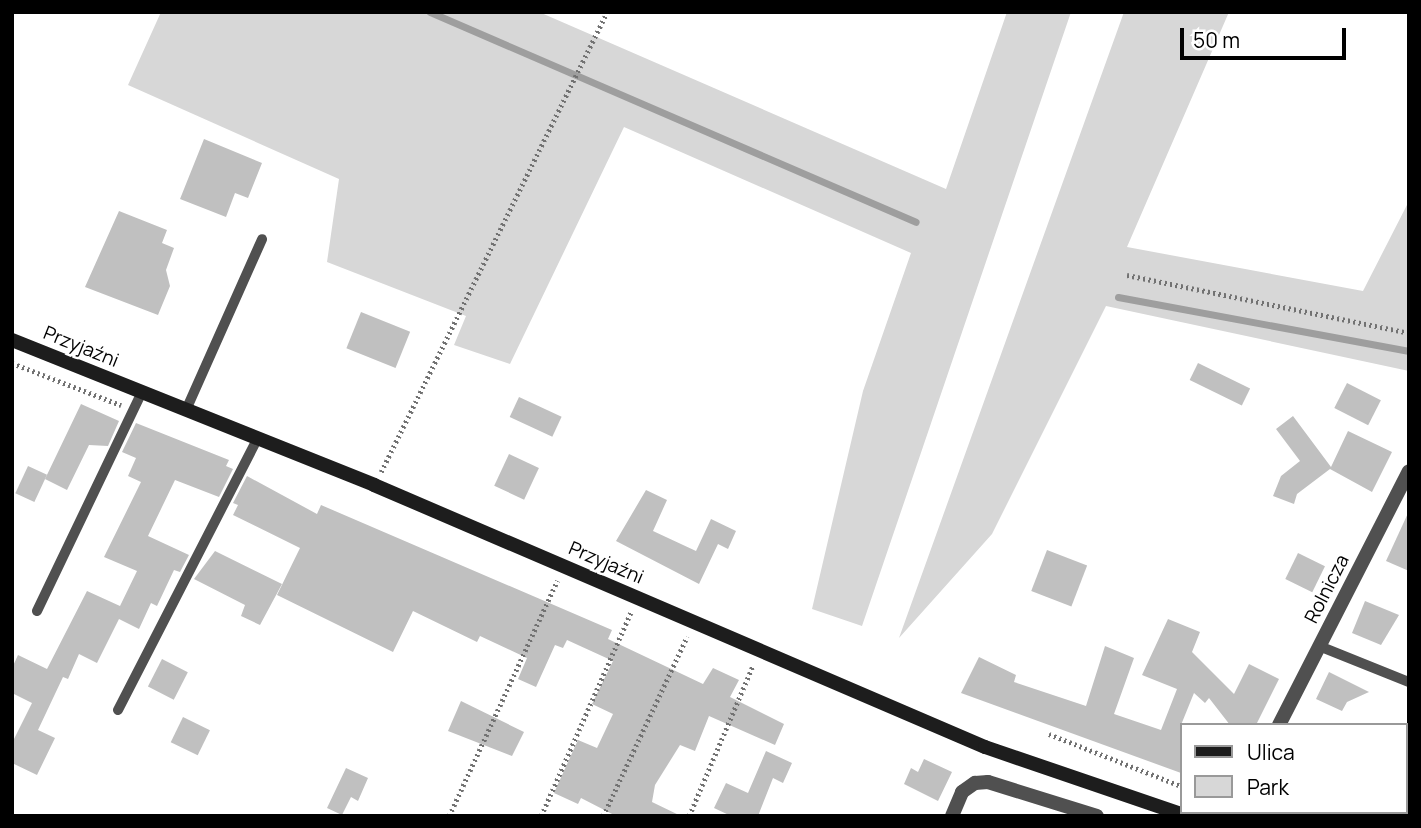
<!DOCTYPE html>
<html>
<head>
<meta charset="utf-8">
<style>
  body { margin:0 }
  #map { position:relative; width:1421px; height:828px; overflow:hidden; background:#fff; font-family:Manrope,sans-serif }
  div>[style] { position:absolute }
  .green>* { inset:0; background:#d7d7d7 }
  .stream>* { height:7px; margin:-3.5px; padding:0 3.5px; transform-origin:3.5px; border-radius:3.5px; background:#9e9e9e }
  .building>* { inset:0; background:#c0c0c0; transform-origin:0 0 }
  .path>* { height:4.5px; margin-top:-2.25px; transform-origin:0; background:repeating-linear-gradient(90deg,#727272 0 2px,transparent 0 5.5px) }
  .lane>* { height:10px; margin:-5px; padding:0 5px; transform-origin:5px; border-radius:5px; background:#505050 }
  .street>* { height:14px; margin:-7px; padding:0 7px; transform-origin:7px; border-radius:7px; background:#505050 }
  .secondary>* { height:14px; margin:-7px; padding:0 7px; transform-origin:7px; border-radius:7px; background:#1d1d1d }
  span { translate:-50% -50%; white-space:nowrap; text-align:center; line-height:1.15; -webkit-text-stroke:5px #fff; paint-order:stroke }
  .street-label { font-size:19px; color:#000 }
  .frame { position:absolute; inset:0; border:14px solid #000; pointer-events:none }
  .legend { position:absolute; left:1180px; top:723px; width:228px; height:91px; box-sizing:border-box; background:#fff; border:2px solid #999; margin:0; padding:9px 12px; list-style:none; font-size:21px; color:#000 }
  .legend li { display:flex; align-items:center; gap:14px; height:35px }
  .legend b { width:35px; border:2px solid #999 }
  .scale { position:absolute; left:1180px; top:28px; width:166px; height:32px; box-sizing:border-box; border:4px solid #000; border-top:0; padding-left:9px; font-size:21px; line-height:24px; white-space:nowrap; color:#000; -webkit-text-stroke:5px #fff; paint-order:stroke }
</style>
</head>
<body>
<div id="map">
  <div class="green">
    <div style="clip-path:polygon(161px 12px,539px 12px,946px 189px,1007px 12px,1071px 12px,862px 626px,812px 609px,863px 391px,911px 253px,624px 127px,510px 364px,454px 345px,466px 316px,327px 262px,339px 179px,128px 85px)"></div>
    <div style="clip-path:polygon(1124px 12px,1229px 12px,1127px 247px,1363px 291px,1409px 201px,1409px 371px,1106px 306px,992px 534px,899px 638px)"></div>
  </div>
  <div class="stream">
    <div style="left:430px;top:12px;width:529px;rotate:23.37deg"></div>
    <div style="left:1118px;top:297px;width:296px;rotate:10.5deg"></div>
  </div>
  <div class="building">
    <div style="clip-path:polygon(204px 139px,262px 163px,248px 198px,235px 193px,226px 217px,180px 199px)"></div>
    <div style="clip-path:polygon(119px 211px,167px 230px,162px 243px,174px 248px,166px 270px,170px 286px,158px 315px,85px 287px)"></div>
    <div style="left:361px;top:312px;width:53px;height:39px;rotate:22deg"></div>
    <div style="left:1198px;top:363px;width:58px;height:19px;rotate:26deg"></div>
    <div style="left:1347px;top:383px;width:38px;height:28px;rotate:27deg"></div>
    <div style="left:519px;top:397px;width:47px;height:22px;rotate:25deg"></div>
    <div style="clip-path:polygon(81px 404px,119px 421px,108px 446px,89px 445px,67px 490px,45px 479px)"></div>
    <div style="clip-path:polygon(1293px 416px,1331px 467px,1348px 431px,1392px 452px,1372px 492px,1330px 469px,1297px 494px,1294px 504px,1273px 496px,1281px 476px,1300px 461px,1276px 429px)"></div>
    <div style="clip-path:polygon(136px 423px,229px 460px,226px 466px,233px 469px,219px 497px,175px 480px,148px 536px,189px 555px,180px 572px,174px 570px,157px 606px,151px 603px,139px 629px,119px 619px,97px 663px,79px 654px,68px 679px,63px 677px,38px 730px,55px 738px,37px 775px,12px 763px,12px 743px,32px 703px,12px 693px,12px 668px,18px 655px,47px 669px,87px 591px,120px 606px,137px 571px,104px 557px,141px 482px,128px 476px,136px 458px,122px 452px)"></div>
    <div style="left:509px;top:454px;width:33px;height:35px;rotate:25deg"></div>
    <div style="left:28px;top:466px;width:21px;height:30px;rotate:25deg"></div>
    <div style="clip-path:polygon(247px 476px,317px 514px,321px 505px,612px 630px,608px 639px,703px 684px,713px 668px,739px 680px,730px 697px,784px 724px,775px 745px,709px 716px,695px 751px,680px 745px,655px 785px,652px 802px,681px 816px,616px 816px,581px 798px,578px 804px,554px 793px,578px 740px,597px 748px,613px 714px,592px 704px,613px 661px,567px 640px,563px 648px,555px 645px,536px 687px,518px 679px,527px 658px,480px 636px,477px 642px,413px 611px,393px 652px,277px 595px,300px 548px,233px 515px,238px 505px,233px 503px)"></div>
    <div style="clip-path:polygon(646px 490px,667px 500px,653px 531px,696px 551px,711px 519px,736px 531px,728px 549px,718px 544px,699px 584px,616px 541px)"></div>
    <div style="clip-path:polygon(1409px 511px,1409px 571px,1386px 561px)"></div>
    <div style="left:1047px;top:550px;width:43px;height:44px;rotate:21deg"></div>
    <div style="clip-path:polygon(215px 551px,282px 584px,260px 625px,241px 616px,245px 605px,194px 579px)"></div>
    <div style="left:1298px;top:553px;width:30px;height:29px;rotate:26deg"></div>
    <div style="clip-path:polygon(1365px 601px,1399px 615px,1381px 645px,1352px 633px)"></div>
    <div style="clip-path:polygon(1168px 619px,1200px 632px,1192px 652px,1234px 694px,1249px 664px,1279px 679px,1256px 725px,1230px 725px,1209px 698px,1205px 703px,1194px 693px,1181px 725px,1181px 773px,961px 693px,979px 657px,1016px 675px,1014px 682px,1086px 706px,1105px 646px,1134px 658px,1114px 714px,1161px 730px,1177px 689px,1142px 675px)"></div>
    <div style="left:162px;top:659px;width:29px;height:31px;rotate:27deg"></div>
    <div style="clip-path:polygon(1329px 672px,1369px 692px,1347px 702px,1342px 711px,1316px 699px)"></div>
    <div style="clip-path:polygon(461px 701px,524px 732px,512px 756px,448px 731px)"></div>
    <div style="left:183px;top:717px;width:30px;height:28px;rotate:26deg"></div>
    <div style="clip-path:polygon(766px 751px,792px 763px,783px 783px,773px 778px,758px 816px,731px 816px,714px 808px,726px 783px,748px 793px)"></div>
    <div style="clip-path:polygon(924px 759px,952px 772px,938px 801px,904px 784px,911px 768px,918px 772px)"></div>
    <div style="clip-path:polygon(346px 768px,368px 778px,358px 801px,351px 797px,342px 815px,327px 808px)"></div>
  </div>
  <div class="path">
    <div style="left:1127px;top:275px;width:288px;rotate:11.6deg"></div>
    <div style="left:12px;top:363px;width:117px;rotate:21.1deg"></div>
    <div style="left:381px;top:472px;width:513px;rotate:-63.83deg"></div>
    <div style="left:1049px;top:734px;width:142px;rotate:21.5deg"></div>
    <div style="left:1256px;top:812px;width:14px;rotate:17deg"></div>
    <div style="left:449px;top:816px;width:259px;rotate:-65.3deg"></div>
    <div style="left:541px;top:816px;width:223px;rotate:-66.2deg"></div>
    <div style="left:603px;top:816px;width:198px;rotate:-64.9deg"></div>
    <div style="left:689px;top:816px;width:164px;rotate:-67deg"></div>
  </div>
  <div class="lane">
    <div style="left:186px;top:410px;width:187px;rotate:-66deg"></div>
    <div style="left:37px;top:611px;width:243px;rotate:-64.4deg"></div>
    <div style="left:1319px;top:646px;width:97px;rotate:21.8deg"></div>
    <div style="left:118px;top:710px;width:306px;rotate:-62.8deg"></div>
  </div>
  <div class="street">
    <div style="left:1279px;top:725px;width:285px;rotate:-62.9deg"></div>
    <div style="left:952px;top:816px;width:26px;rotate:-67deg"></div>
    <div style="left:962px;top:792px;width:16px;rotate:-35deg"></div>
    <div style="left:975px;top:783px;width:13px;rotate:-4deg"></div>
    <div style="left:988px;top:782px;width:114px;rotate:17.3deg"></div>
    <div style="left:1233px;top:816px;width:4px;rotate:-63deg"></div>
  </div>
  <div class="secondary">
    <div style="left:12px;top:340px;width:390px;rotate:21.8deg"></div>
    <div style="left:374px;top:485px;width:665px;rotate:23.21deg"></div>
    <div style="left:985px;top:747px;width:213px;rotate:18.9deg"></div>
  </div>
  <div class="street-label">
    <span style="left:81px;top:347px;rotate:22deg">Przyjaźni</span>
    <span style="left:606px;top:563px;rotate:23deg">Przyjaźni</span>
    <span style="left:1327px;top:589px;rotate:-63deg">Rolnicza</span>
  </div>
  <div class="frame"></div>
  <ul class="legend">
  <li><b style="height:9px;background:#1d1d1d"></b>Ulica</li>
  <li><b style="height:19px;background:#d7d7d7"></b>Park</li>
  </ul>
  <div class="scale">50 m</div>
</div>
</body>
</html>
